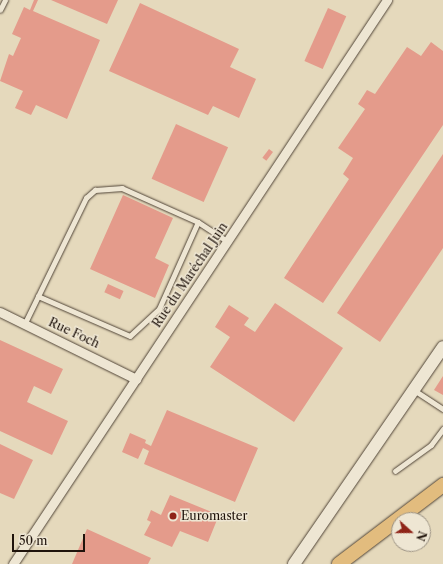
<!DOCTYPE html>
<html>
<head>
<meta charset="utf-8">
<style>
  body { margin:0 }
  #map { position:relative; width:443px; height:564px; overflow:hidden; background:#e5d9bc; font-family:"Libre Caslon Text",serif }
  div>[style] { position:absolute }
  .building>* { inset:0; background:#e49b8b; transform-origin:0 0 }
  .roads { filter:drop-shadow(0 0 1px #504437) drop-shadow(0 0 1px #504437) }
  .lane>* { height:4.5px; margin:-2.25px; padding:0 2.25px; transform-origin:2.25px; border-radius:2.25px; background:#eee6d3 }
  .street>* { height:9px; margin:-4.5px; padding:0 4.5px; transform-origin:4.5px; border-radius:4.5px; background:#eee6d3 }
  .secondary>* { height:12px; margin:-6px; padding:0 6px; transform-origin:6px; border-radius:6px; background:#eee6d3 }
  .primary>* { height:14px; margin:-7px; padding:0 7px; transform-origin:7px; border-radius:7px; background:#e2bc7e }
  .dots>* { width:11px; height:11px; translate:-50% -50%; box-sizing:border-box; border:2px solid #eee6d3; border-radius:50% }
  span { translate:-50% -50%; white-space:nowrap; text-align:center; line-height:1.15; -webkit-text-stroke:3px #eee6d3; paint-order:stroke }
  .street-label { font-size:12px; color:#1f130b }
  .poi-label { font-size:12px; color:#1f130b }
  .left { translate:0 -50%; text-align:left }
  .north { position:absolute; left:391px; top:512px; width:40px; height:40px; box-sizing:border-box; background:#eee6d3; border:1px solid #9b9283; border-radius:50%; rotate:111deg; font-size:11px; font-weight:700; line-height:16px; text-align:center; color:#1f130b }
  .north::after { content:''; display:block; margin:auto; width:14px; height:18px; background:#8f2418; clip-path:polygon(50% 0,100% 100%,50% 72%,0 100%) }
  .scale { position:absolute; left:12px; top:534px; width:73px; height:18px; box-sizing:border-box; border:2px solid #1f130b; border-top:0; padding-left:5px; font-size:12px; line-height:14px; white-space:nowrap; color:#1f130b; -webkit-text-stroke:3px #eee6d3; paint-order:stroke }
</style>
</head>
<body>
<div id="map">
  <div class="building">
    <div style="clip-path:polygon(34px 0,38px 0,33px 11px,100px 40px,67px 119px,36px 105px,31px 115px,15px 108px,23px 91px,0 81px,9px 54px,13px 56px,21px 38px,12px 34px,24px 7px,30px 10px)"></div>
    <div style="clip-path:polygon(51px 0,118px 0,107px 24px)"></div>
    <div style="clip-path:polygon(140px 3px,239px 49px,230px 67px,256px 79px,239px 118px,213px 106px,208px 115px,109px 71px)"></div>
    <div style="left:328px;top:8px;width:20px;height:58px;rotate:24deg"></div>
    <div style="clip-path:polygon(431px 42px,443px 51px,443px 125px,323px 303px,284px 278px,349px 179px,343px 174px,353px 158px,338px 148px,365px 109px,358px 104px,367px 90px,375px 94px,407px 47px,421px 56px)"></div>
    <div style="left:176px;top:124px;width:57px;height:60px;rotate:24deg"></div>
    <div style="left:269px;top:149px;width:5px;height:11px;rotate:37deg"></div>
    <div style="clip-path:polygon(443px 154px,443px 248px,380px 342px,337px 313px)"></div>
    <div style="clip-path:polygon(123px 195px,173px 218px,155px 258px,169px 265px,155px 298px,90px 269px)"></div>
    <div style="left:108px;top:284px;width:17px;height:9px;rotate:24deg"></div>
    <div style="clip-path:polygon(275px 303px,343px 348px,294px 422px,210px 367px,230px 337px,215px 327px,229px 305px,249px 318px,244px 325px,255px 332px)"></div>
    <div style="clip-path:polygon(0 340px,63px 369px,51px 394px,34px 386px,27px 402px,68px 421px,52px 455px,0 431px)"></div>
    <div style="clip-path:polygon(443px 376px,443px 395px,434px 390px)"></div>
    <div style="clip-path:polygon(167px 410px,258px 448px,235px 502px,144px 464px,149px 451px,143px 448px,138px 459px,122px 452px,130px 433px,146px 440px,145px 443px,151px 446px)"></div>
    <div style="clip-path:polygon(0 444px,33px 460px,14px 499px,0 493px)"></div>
    <div style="clip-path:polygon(170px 495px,219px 515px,208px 542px,180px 531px,172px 547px,144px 535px,151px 522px,147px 520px,151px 510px,161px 515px)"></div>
    <div style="clip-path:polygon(87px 529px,151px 558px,148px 564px,72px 564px)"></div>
  </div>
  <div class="roads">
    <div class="lane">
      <div style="left:0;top:10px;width:11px;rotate:-63deg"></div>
      <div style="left:38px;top:296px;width:100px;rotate:23.5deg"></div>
      <div style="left:130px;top:336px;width:40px;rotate:-43deg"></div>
      <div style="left:159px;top:309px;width:95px;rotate:-65.9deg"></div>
      <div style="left:25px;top:323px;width:139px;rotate:-64deg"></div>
      <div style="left:86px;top:198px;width:12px;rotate:-42deg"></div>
      <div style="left:95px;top:190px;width:27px;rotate:-4deg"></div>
      <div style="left:122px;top:188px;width:83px;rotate:24.1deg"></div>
      <div style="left:198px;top:222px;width:35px;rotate:33deg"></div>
      <div style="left:414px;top:390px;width:35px;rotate:33deg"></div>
      <div style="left:395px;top:471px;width:44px;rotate:-35.8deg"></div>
      <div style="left:431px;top:445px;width:20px;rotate:-53deg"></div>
    </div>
    <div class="street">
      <div style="left:0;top:312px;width:152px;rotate:26.2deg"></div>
      <div style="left:13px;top:564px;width:677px;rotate:-56.45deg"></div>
    </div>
    <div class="secondary">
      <div style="left:294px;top:564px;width:263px;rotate:-55.5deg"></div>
    </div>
    <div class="primary">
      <div style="left:339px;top:564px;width:131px;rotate:-37.2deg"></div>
    </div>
  </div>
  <div class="dots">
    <div style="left:173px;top:516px;background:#8f2418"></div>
  </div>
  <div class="street-label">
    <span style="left:190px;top:275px;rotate:-56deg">Rue du Maréchal Juin</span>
    <span style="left:74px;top:333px;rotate:25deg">Rue Foch</span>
  </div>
  <div class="poi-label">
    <span class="left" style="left:181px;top:516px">Euromaster</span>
  </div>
  <div class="north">N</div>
  <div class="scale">50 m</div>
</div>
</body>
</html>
